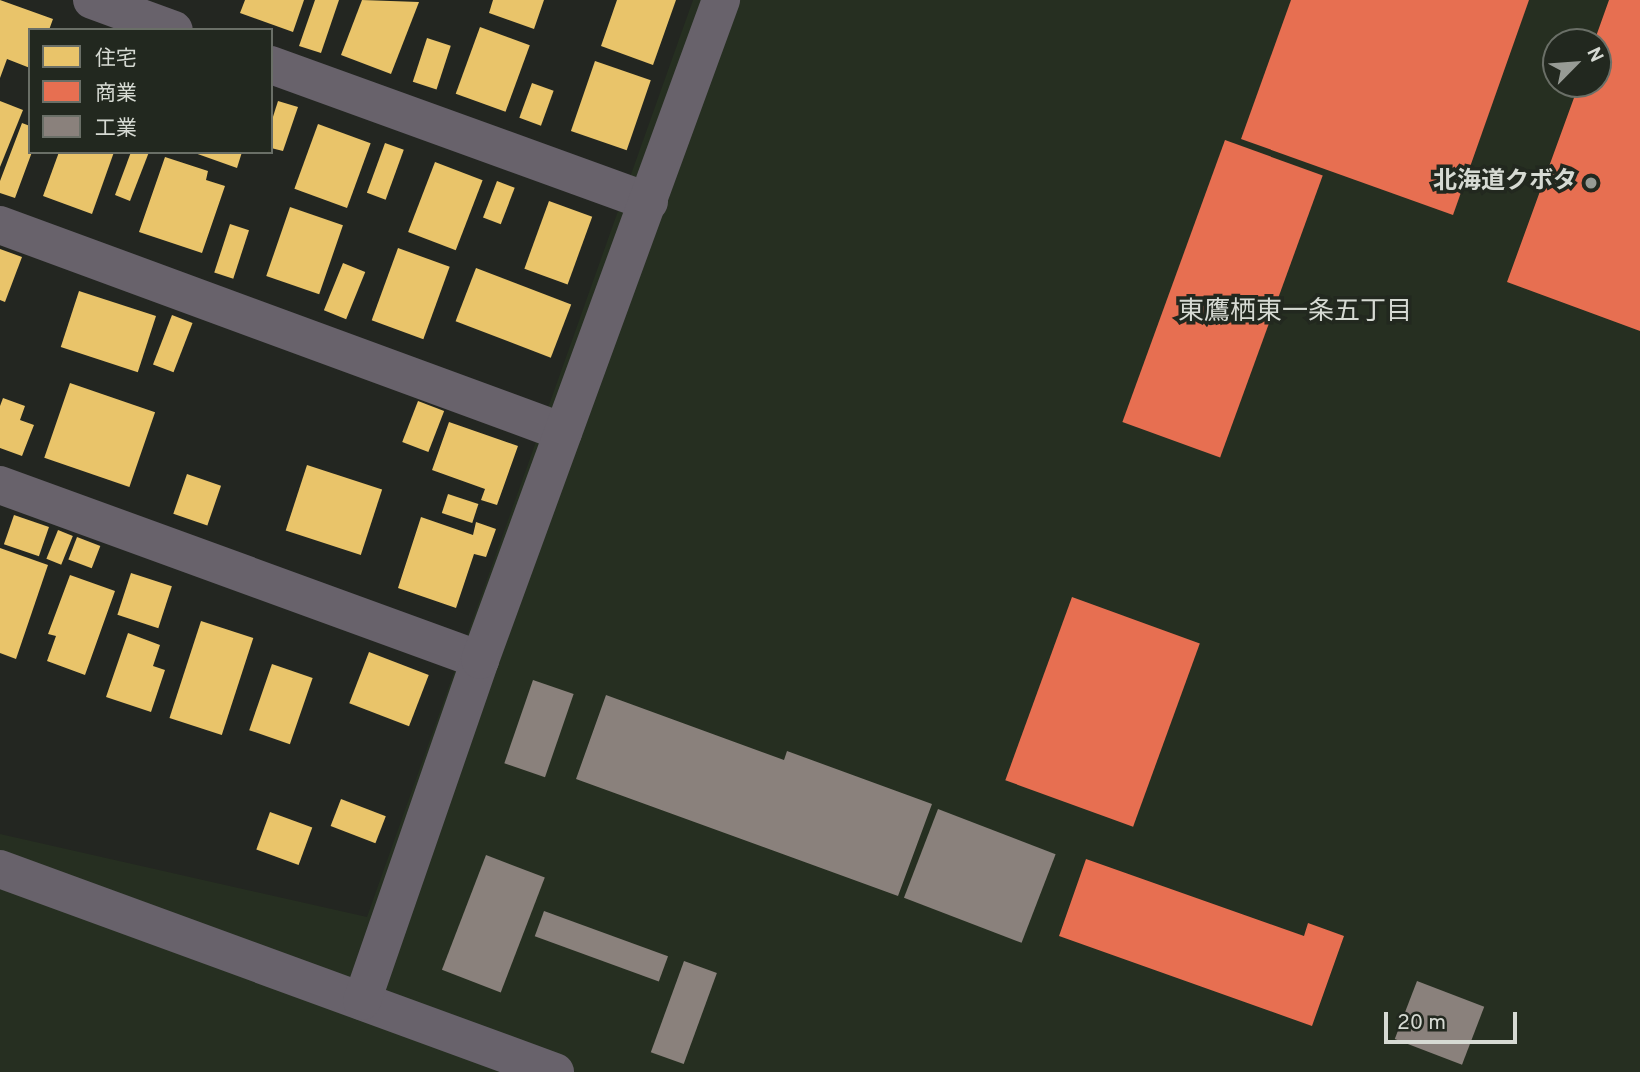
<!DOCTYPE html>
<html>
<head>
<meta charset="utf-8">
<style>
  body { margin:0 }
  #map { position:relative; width:1640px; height:1072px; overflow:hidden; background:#232621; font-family:Overpass,"Noto Sans JP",sans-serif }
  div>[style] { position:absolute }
  .built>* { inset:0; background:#262f21 }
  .homes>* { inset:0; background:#e9c46a; transform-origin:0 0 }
  .shops>* { inset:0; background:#e76f51; transform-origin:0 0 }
  .industry>* { inset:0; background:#8a817c; transform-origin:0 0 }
  .minor>* { height:38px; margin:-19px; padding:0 19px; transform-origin:19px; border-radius:19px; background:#68626b }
  .dots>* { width:19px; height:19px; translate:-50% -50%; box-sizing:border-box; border:4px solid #22281f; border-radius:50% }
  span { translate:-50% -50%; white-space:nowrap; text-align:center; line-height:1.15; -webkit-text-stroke:7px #22281f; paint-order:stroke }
  .poi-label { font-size:24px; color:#d6dad3; font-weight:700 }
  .right { translate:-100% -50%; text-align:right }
  .neighbourhood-label { font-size:26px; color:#d6dad3 }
  .legend { position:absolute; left:28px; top:28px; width:245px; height:126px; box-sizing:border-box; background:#22281f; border:2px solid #6a6f67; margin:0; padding:9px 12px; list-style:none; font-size:21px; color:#d6dad3 }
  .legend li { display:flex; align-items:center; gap:14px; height:35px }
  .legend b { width:35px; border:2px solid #6a6f67 }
  .north { position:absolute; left:1542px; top:28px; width:70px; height:70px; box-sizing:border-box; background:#22281f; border:2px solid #6a6f67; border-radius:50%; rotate:65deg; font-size:19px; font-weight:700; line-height:28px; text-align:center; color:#d6dad3 }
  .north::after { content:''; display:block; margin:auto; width:24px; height:32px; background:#979b95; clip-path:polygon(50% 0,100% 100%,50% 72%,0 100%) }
  .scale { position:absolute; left:1384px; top:1012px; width:133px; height:32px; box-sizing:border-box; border:4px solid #d6dad3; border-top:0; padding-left:9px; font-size:21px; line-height:24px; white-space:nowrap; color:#d6dad3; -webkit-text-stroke:5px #22281f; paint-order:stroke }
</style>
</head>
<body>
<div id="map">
  <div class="built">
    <div style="clip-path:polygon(evenodd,693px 0,1640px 0,1640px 1072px,0 1072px,0 834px,367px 917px,693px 0,1556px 42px,1598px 42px,1598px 84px,1556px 84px,1556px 42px)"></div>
  </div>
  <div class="homes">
    <div style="clip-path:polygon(0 0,53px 19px,49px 30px,30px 30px,30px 68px,7px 59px,0 78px)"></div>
    <div style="clip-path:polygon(245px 0,304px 0,293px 32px,240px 13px)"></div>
    <div style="clip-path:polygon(315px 0,339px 0,321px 53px,299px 46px)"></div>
    <div style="clip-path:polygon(362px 0,419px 2px,391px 74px,341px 55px)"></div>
    <div style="clip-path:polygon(493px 0,544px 0,534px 29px,489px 13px)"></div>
    <div style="clip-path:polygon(617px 0,676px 0,653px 65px,601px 46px)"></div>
    <div style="left:480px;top:27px;width:53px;height:71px;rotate:20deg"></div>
    <div style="left:427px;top:38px;width:25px;height:46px;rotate:18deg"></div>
    <div style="left:595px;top:61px;width:59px;height:74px;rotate:19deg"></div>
    <div style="left:532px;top:83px;width:23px;height:37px;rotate:20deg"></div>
    <div style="clip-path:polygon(0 101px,23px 110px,0 167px)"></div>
    <div style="clip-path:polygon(278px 101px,298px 107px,283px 151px,271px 148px,271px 123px)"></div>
    <div style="clip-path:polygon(22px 123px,30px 126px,30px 152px,32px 152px,15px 198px,0 193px,0 181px)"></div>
    <div style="left:318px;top:124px;width:56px;height:69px;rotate:20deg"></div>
    <div style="left:385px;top:143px;width:20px;height:53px;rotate:20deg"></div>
    <div style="clip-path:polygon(59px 152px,114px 152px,92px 214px,43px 196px)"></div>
    <div style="clip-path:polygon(131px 152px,149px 152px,130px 201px,115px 195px)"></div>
    <div style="clip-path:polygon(192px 152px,242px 152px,237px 168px)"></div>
    <div style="clip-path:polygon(165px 157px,208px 171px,206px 180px,225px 186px,202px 253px,139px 232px)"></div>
    <div style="left:435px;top:162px;width:51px;height:75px;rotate:21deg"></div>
    <div style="left:497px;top:181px;width:19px;height:39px;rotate:21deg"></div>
    <div style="left:549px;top:201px;width:46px;height:72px;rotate:20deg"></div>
    <div style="left:290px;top:207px;width:56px;height:73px;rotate:19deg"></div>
    <div style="left:230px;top:224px;width:20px;height:51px;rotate:18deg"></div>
    <div style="left:398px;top:248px;width:55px;height:77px;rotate:20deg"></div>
    <div style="clip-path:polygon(0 249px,22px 257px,5px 302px,0 300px)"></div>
    <div style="left:343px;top:263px;width:24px;height:51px;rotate:22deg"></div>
    <div style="left:476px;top:268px;width:102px;height:57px;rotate:21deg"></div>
    <div style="left:79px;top:291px;width:81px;height:59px;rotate:18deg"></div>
    <div style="left:172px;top:315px;width:22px;height:53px;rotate:21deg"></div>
    <div style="left:70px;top:383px;width:90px;height:79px;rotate:19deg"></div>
    <div style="clip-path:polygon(3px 398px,25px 406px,20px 420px,34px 425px,22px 456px,0 448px,0 406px)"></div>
    <div style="left:418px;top:401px;width:28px;height:44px;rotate:21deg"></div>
    <div style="clip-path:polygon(449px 422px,518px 446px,497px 505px,481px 500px,485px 489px,432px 470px)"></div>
    <div style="left:307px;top:465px;width:79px;height:69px;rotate:18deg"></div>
    <div style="left:187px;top:474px;width:36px;height:42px;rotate:19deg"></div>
    <div style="left:448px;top:494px;width:32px;height:20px;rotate:18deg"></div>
    <div style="left:14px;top:515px;width:37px;height:31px;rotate:19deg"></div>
    <div style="clip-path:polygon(421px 517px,473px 535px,476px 522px,496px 529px,486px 557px,474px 554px,456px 608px,398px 588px)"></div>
    <div style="left:58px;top:530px;width:16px;height:31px;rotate:22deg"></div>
    <div style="left:77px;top:537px;width:25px;height:24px;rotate:21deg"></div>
    <div style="clip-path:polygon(0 548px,48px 565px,16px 659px,0 653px)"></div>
    <div style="left:131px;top:573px;width:43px;height:44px;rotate:18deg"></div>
    <div style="clip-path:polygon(70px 575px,115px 591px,85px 675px,47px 661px,56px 636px,48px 634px)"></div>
    <div style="left:201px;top:621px;width:55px;height:102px;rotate:18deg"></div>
    <div style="clip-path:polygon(128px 633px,160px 645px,153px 666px,165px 670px,151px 712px,106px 697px)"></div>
    <div style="left:369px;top:652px;width:64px;height:55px;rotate:21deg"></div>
    <div style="left:272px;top:664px;width:43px;height:70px;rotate:19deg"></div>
    <div style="left:341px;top:799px;width:48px;height:29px;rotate:21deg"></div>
    <div style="left:270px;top:812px;width:45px;height:40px;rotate:20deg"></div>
  </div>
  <div class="shops">
    <div style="clip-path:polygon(1291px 0,1529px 0,1453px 215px,1241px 139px)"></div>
    <div style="clip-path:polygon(1609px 0,1640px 0,1640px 331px,1507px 282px,1579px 84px,1598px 84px,1598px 42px,1594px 42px)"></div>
    <div style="left:1225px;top:140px;width:104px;height:300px;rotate:20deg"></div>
    <div style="left:1072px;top:597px;width:136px;height:195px;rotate:20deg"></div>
    <div style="clip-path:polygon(1086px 859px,1304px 936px,1308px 923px,1344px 936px,1312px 1026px,1059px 936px)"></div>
  </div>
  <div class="industry">
    <div style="left:533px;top:680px;width:43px;height:88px;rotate:19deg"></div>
    <div style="clip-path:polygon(606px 695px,784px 760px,787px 751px,932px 804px,898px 896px,576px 779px)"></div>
    <div style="left:938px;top:809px;width:126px;height:95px;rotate:21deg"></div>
    <div style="left:486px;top:855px;width:63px;height:123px;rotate:21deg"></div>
    <div style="left:544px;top:911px;width:132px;height:27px;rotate:20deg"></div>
    <div style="left:684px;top:961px;width:35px;height:97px;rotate:20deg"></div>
    <div style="left:1417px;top:981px;width:72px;height:62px;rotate:21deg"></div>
  </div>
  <div class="minor">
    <div style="left:92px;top:0;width:87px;rotate:20.1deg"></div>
    <div style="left:271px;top:65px;width:402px;rotate:19.9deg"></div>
    <div style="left:0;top:225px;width:600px;rotate:20.19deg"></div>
    <div style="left:0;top:485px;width:511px;rotate:20.03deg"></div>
    <div style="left:0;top:869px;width:591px;rotate:20.09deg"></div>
    <div style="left:362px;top:1001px;width:361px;rotate:-70.9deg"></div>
    <div style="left:480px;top:660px;width:703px;rotate:-69.94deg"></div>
  </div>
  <div class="dots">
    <div style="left:1591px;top:183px;background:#979b95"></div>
  </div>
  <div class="poi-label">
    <span class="right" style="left:1577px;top:183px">北海道クボタ</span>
  </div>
  <div class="neighbourhood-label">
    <span style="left:1295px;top:313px">東鷹栖東一条五丁目</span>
  </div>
  <ul class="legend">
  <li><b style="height:19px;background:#e9c46a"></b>住宅</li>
  <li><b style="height:19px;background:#e76f51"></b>商業</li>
  <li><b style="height:19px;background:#8a817c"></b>工業</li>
  </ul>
  <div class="north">N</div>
  <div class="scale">20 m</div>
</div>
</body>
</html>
